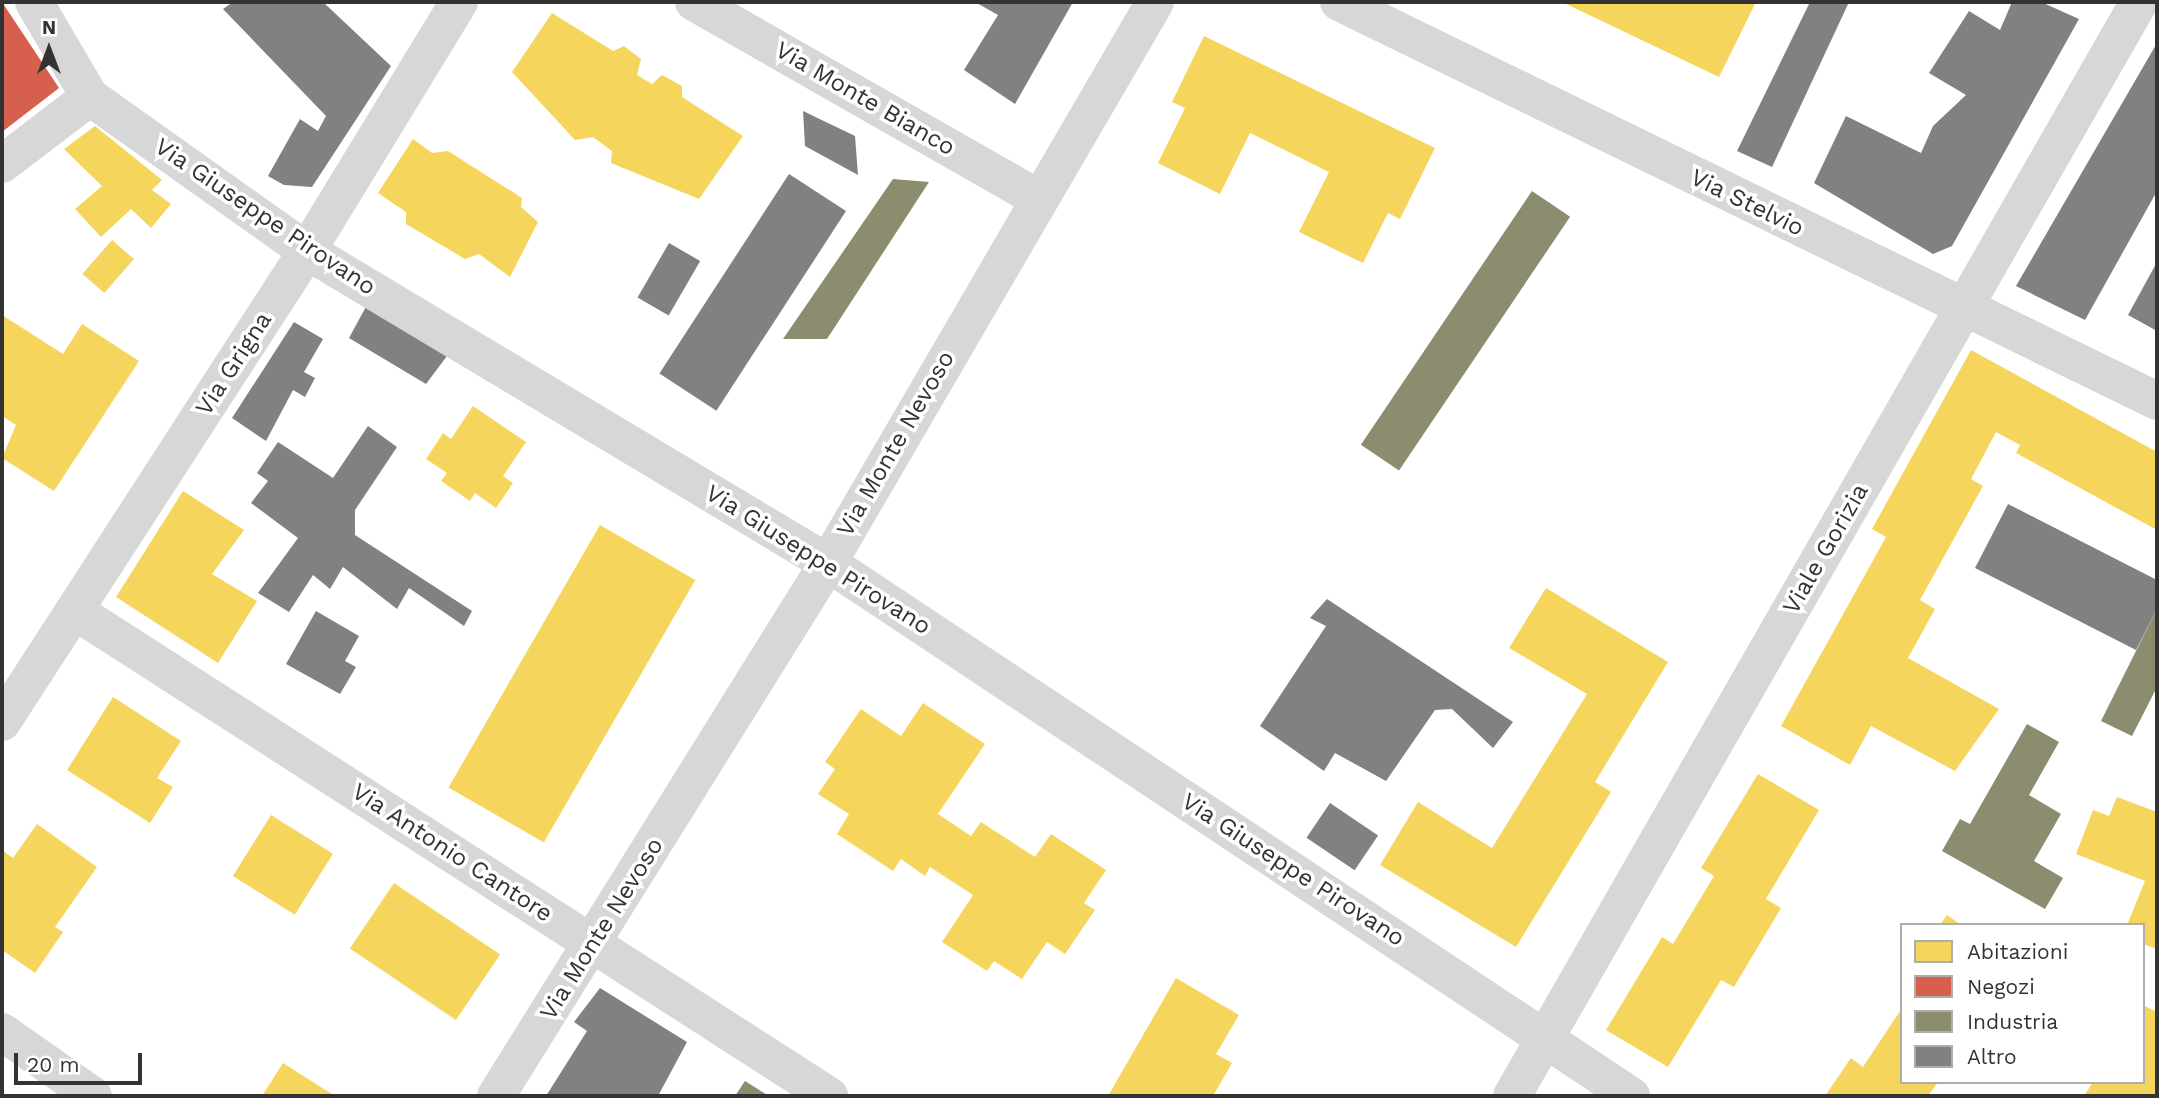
<!DOCTYPE html>
<html>
<head>
<meta charset="utf-8">
<style>
  body { margin:0 }
  #map { position:relative; width:2159px; height:1098px; overflow:hidden; background:#fff; font-family:"Work Sans",sans-serif }
  div>[style] { position:absolute }
  .homes>* { inset:0; background:#f6d55c; transform-origin:0 0 }
  .shops>* { inset:0; background:#d6604d }
  .industry>* { inset:0; background:#8c8c6e; transform-origin:0 0 }
  .building>* { inset:0; background:#818181; transform-origin:0 0 }
  .minor>* { height:38px; margin:-19px; padding:0 19px; transform-origin:19px; border-radius:19px; background:#d7d7d7 }
  span { translate:-50% -50%; white-space:nowrap; text-align:center; line-height:1.15; -webkit-text-stroke:7px #fff; paint-order:stroke }
  .street-label { font-size:24px; color:#333 }
  .frame { position:absolute; inset:0; border:4px solid #333; pointer-events:none }
  .legend { position:absolute; left:1900px; top:923px; width:245px; height:161px; box-sizing:border-box; background:#fff; border:2px solid #adadad; margin:0; padding:9px 12px; list-style:none; font-size:21px; color:#333 }
  .legend li { display:flex; align-items:center; gap:14px; height:35px }
  .legend b { width:35px; border:2px solid #adadad }
  .north { position:absolute; left:14px; top:14px; width:70px; height:70px; -webkit-text-stroke:5px #fff; paint-order:stroke; rotate:0deg; font-size:19px; font-weight:700; line-height:28px; text-align:center; color:#333 }
  .north::after { content:''; display:block; margin:auto; width:24px; height:32px; background:#333; clip-path:polygon(50% 0,100% 100%,50% 72%,0 100%) }
  .scale { position:absolute; left:14px; top:1053px; width:128px; height:32px; box-sizing:border-box; border:4px solid #333; border-top:0; padding-left:9px; font-size:21px; line-height:24px; white-space:nowrap; color:#333; -webkit-text-stroke:5px #fff; paint-order:stroke }
</style>
</head>
<body>
<div id="map">
  <div class="homes">
    <div style="clip-path:polygon(1562px 2px,1756px 2px,1719px 77px)"></div>
    <div style="clip-path:polygon(552px 13px,613px 51px,624px 46px,641px 59px,637px 75px,652px 84px,662px 75px,682px 86px,682px 97px,743px 136px,699px 199px,611px 163px,612px 151px,593px 137px,575px 140px,512px 72px)"></div>
    <div style="clip-path:polygon(1204px 36px,1435px 148px,1400px 219px,1388px 213px,1363px 263px,1299px 232px,1329px 172px,1250px 133px,1220px 194px,1158px 163px,1185px 108px,1172px 102px)"></div>
    <div style="clip-path:polygon(95px 126px,162px 180px,152px 190px,171px 204px,151px 228px,131px 209px,101px 237px,75px 209px,102px 186px,64px 149px)"></div>
    <div style="clip-path:polygon(413px 139px,432px 153px,448px 151px,522px 198px,521px 207px,538px 222px,510px 277px,479px 254px,465px 259px,406px 224px,406px 212px,378px 193px)"></div>
    <div style="left:112px;top:240px;width:29px;height:45px;rotate:41deg"></div>
    <div style="clip-path:polygon(2px 315px,63px 354px,82px 324px,139px 361px,54px 491px,2px 458px,16px 425px,2px 416px)"></div>
    <div style="clip-path:polygon(1971px 350px,2157px 452px,2157px 530px,2016px 453px,2020px 445px,1996px 432px,1971px 479px,1983px 486px,1920px 600px,1935px 609px,1908px 658px,1999px 709px,1955px 771px,1871px 726px,1850px 765px,1781px 726px,1886px 537px,1872px 529px)"></div>
    <div style="clip-path:polygon(473px 406px,526px 442px,503px 476px,513px 483px,496px 508px,475px 493px,470px 501px,441px 481px,447px 473px,426px 459px,443px 433px,451px 439px)"></div>
    <div style="clip-path:polygon(183px 491px,244px 530px,212px 574px,257px 601px,218px 663px,116px 597px)"></div>
    <div style="left:600px;top:525px;width:110px;height:303px;rotate:30deg"></div>
    <div style="clip-path:polygon(1546px 588px,1668px 662px,1595px 782px,1611px 792px,1516px 947px,1380px 865px,1418px 802px,1492px 848px,1587px 694px,1509px 648px)"></div>
    <div style="clip-path:polygon(113px 697px,181px 741px,157px 778px,173px 787px,150px 823px,67px 770px)"></div>
    <div style="clip-path:polygon(923px 703px,985px 744px,938px 814px,971px 836px,981px 822px,1035px 857px,1051px 834px,1106px 870px,1084px 903px,1095px 910px,1065px 954px,1047px 942px,1022px 979px,994px 961px,987px 971px,942px 942px,973px 895px,930px 867px,925px 876px,901px 859px,893px 871px,837px 834px,849px 814px,818px 794px,835px 769px,825px 762px,861px 709px,901px 736px)"></div>
    <div style="clip-path:polygon(1758px 774px,1819px 810px,1766px 899px,1781px 908px,1734px 987px,1721px 980px,1668px 1067px,1606px 1030px,1662px 937px,1673px 944px,1714px 876px,1701px 868px)"></div>
    <div style="clip-path:polygon(2117px 797px,2157px 812px,2157px 949px,2143px 944px,2143px 925px,2127px 925px,2145px 881px,2076px 854px,2093px 810px,2109px 816px)"></div>
    <div style="left:271px;top:815px;width:73px;height:72px;rotate:32deg"></div>
    <div style="clip-path:polygon(37px 824px,97px 867px,55px 927px,63px 932px,35px 973px,2px 950px,2px 850px,13px 858px)"></div>
    <div style="left:394px;top:883px;width:128px;height:79px;rotate:34deg"></div>
    <div style="clip-path:polygon(1947px 915px,1961px 925px,1940px 925px)"></div>
    <div style="clip-path:polygon(1176px 978px,1239px 1015px,1216px 1054px,1232px 1063px,1213px 1096px,1108px 1096px)"></div>
    <div style="clip-path:polygon(2143px 1005px,2157px 1012px,2157px 1096px,2084px 1096px,2093px 1082px,2143px 1082px)"></div>
    <div style="clip-path:polygon(1902px 1008px,1902px 1082px,1938px 1082px,1928px 1096px,1825px 1096px,1851px 1058px,1863px 1067px)"></div>
    <div style="clip-path:polygon(283px 1063px,335px 1096px,262px 1096px)"></div>
  </div>
  <div class="shops">
    <div style="clip-path:polygon(2px 2px,59px 88px,2px 132px)"></div>
  </div>
  <div class="industry">
    <div style="clip-path:polygon(893px 179px,929px 182px,827px 339px,783px 339px)"></div>
    <div style="left:1532px;top:191px;width:46px;height:306px;rotate:34deg"></div>
    <div style="clip-path:polygon(2157px 609px,2157px 687px,2132px 736px,2101px 721px)"></div>
    <div style="clip-path:polygon(2027px 724px,2059px 742px,2029px 795px,2061px 814px,2034px 861px,2063px 878px,2045px 909px,1942px 851px,1960px 819px,1970px 824px)"></div>
    <div style="clip-path:polygon(745px 1081px,769px 1096px,735px 1096px)"></div>
  </div>
  <div class="building">
    <div style="clip-path:polygon(233px 2px,323px 2px,391px 66px,312px 187px,284px 185px,268px 176px,300px 119px,318px 131px,326px 116px,223px 9px)"></div>
    <div style="clip-path:polygon(975px 2px,1073px 2px,1015px 104px,964px 70px,998px 15px)"></div>
    <div style="clip-path:polygon(1810px 2px,1849px 2px,1772px 167px,1737px 151px)"></div>
    <div style="clip-path:polygon(2012px 2px,2041px 2px,2079px 19px,1952px 246px,1933px 254px,1814px 183px,1846px 116px,1921px 153px,1933px 126px,1966px 95px,1929px 73px,1969px 11px,2000px 30px)"></div>
    <div style="clip-path:polygon(2157px 43px,2157px 191px,2085px 320px,2016px 286px)"></div>
    <div style="clip-path:polygon(803px 111px,855px 136px,858px 175px,805px 146px)"></div>
    <div style="left:789px;top:174px;width:68px;height:238px;rotate:33deg"></div>
    <div style="left:669px;top:243px;width:36px;height:63px;rotate:30deg"></div>
    <div style="clip-path:polygon(2157px 262px,2157px 331px,2128px 315px)"></div>
    <div style="clip-path:polygon(368px 303px,447px 356px,426px 384px,349px 338px)"></div>
    <div style="clip-path:polygon(294px 322px,323px 339px,304px 372px,315px 378px,305px 397px,293px 390px,266px 441px,232px 418px)"></div>
    <div style="clip-path:polygon(368px 426px,397px 447px,355px 510px,355px 535px,472px 611px,464px 626px,409px 588px,397px 609px,343px 567px,330px 589px,313px 575px,289px 612px,258px 593px,298px 538px,251px 503px,268px 481px,257px 473px,278px 442px,333px 478px)"></div>
    <div style="clip-path:polygon(2008px 504px,2157px 580px,2157px 609px,2136px 650px,1975px 568px)"></div>
    <div style="clip-path:polygon(1327px 599px,1513px 722px,1493px 748px,1452px 709px,1435px 710px,1386px 781px,1335px 753px,1324px 771px,1260px 726px,1326px 626px,1310px 618px)"></div>
    <div style="clip-path:polygon(316px 611px,359px 636px,345px 661px,356px 667px,340px 694px,286px 664px)"></div>
    <div style="left:1330px;top:803px;width:58px;height:42px;rotate:34deg"></div>
    <div style="clip-path:polygon(600px 988px,687px 1042px,658px 1096px,546px 1096px,587px 1031px,574px 1022px)"></div>
  </div>
  <div class="minor">
    <div style="left:34px;top:2px;width:110px;rotate:59.5deg"></div>
    <div style="left:90px;top:97px;width:266px;rotate:35.4deg"></div>
    <div style="left:307px;top:251px;width:607px;rotate:30.92deg"></div>
    <div style="left:828px;top:563px;width:964px;rotate:33.57deg"></div>
    <div style="left:694px;top:2px;width:394px;rotate:29.7deg"></div>
    <div style="left:1339px;top:2px;width:910px;rotate:26deg"></div>
    <div style="left:2px;top:164px;width:111px;rotate:-37.3deg"></div>
    <div style="left:75px;top:611px;width:897px;rotate:32.75deg"></div>
    <div style="left:2px;top:722px;width:561px;rotate:-57.07deg"></div>
    <div style="left:307px;top:251px;width:292px;rotate:-58.6deg"></div>
    <div style="left:2px;top:1032px;width:111px;rotate:35.1deg"></div>
    <div style="left:496px;top:1096px;width:628px;rotate:-58.08deg"></div>
    <div style="left:828px;top:563px;width:649px;rotate:-59.76deg"></div>
    <div style="left:1512px;top:1096px;width:1261px;rotate:-60.18deg"></div>
  </div>
  <div class="street-label">
    <span style="left:865px;top:99px;rotate:30deg">Via Monte Bianco</span>
    <span style="left:1747px;top:203px;rotate:26deg">Via Stelvio</span>
    <span style="left:265px;top:217px;rotate:34deg">Via Giuseppe Pirovano</span>
    <span style="left:234px;top:364px;rotate:-57deg">Via Grigna</span>
    <span style="left:896px;top:444px;rotate:-60deg">Via Monte Nevoso</span>
    <span style="left:1826px;top:549px;rotate:-60deg">Viale Gorizia</span>
    <span style="left:818px;top:560px;rotate:32deg">Via Giuseppe Pirovano</span>
    <span style="left:452px;top:853px;rotate:33deg">Via Antonio Cantore</span>
    <span style="left:1293px;top:870px;rotate:33deg">Via Giuseppe Pirovano</span>
    <span style="left:602px;top:929px;rotate:-58deg">Via Monte Nevoso</span>
  </div>
  <div class="frame"></div>
  <ul class="legend">
  <li><b style="height:19px;background:#f6d55c"></b>Abitazioni</li>
  <li><b style="height:19px;background:#d6604d"></b>Negozi</li>
  <li><b style="height:19px;background:#8c8c6e"></b>Industria</li>
  <li><b style="height:19px;background:#818181"></b>Altro</li>
  </ul>
  <div class="north">N</div>
  <div class="scale">20 m</div>
</div>
</body>
</html>
